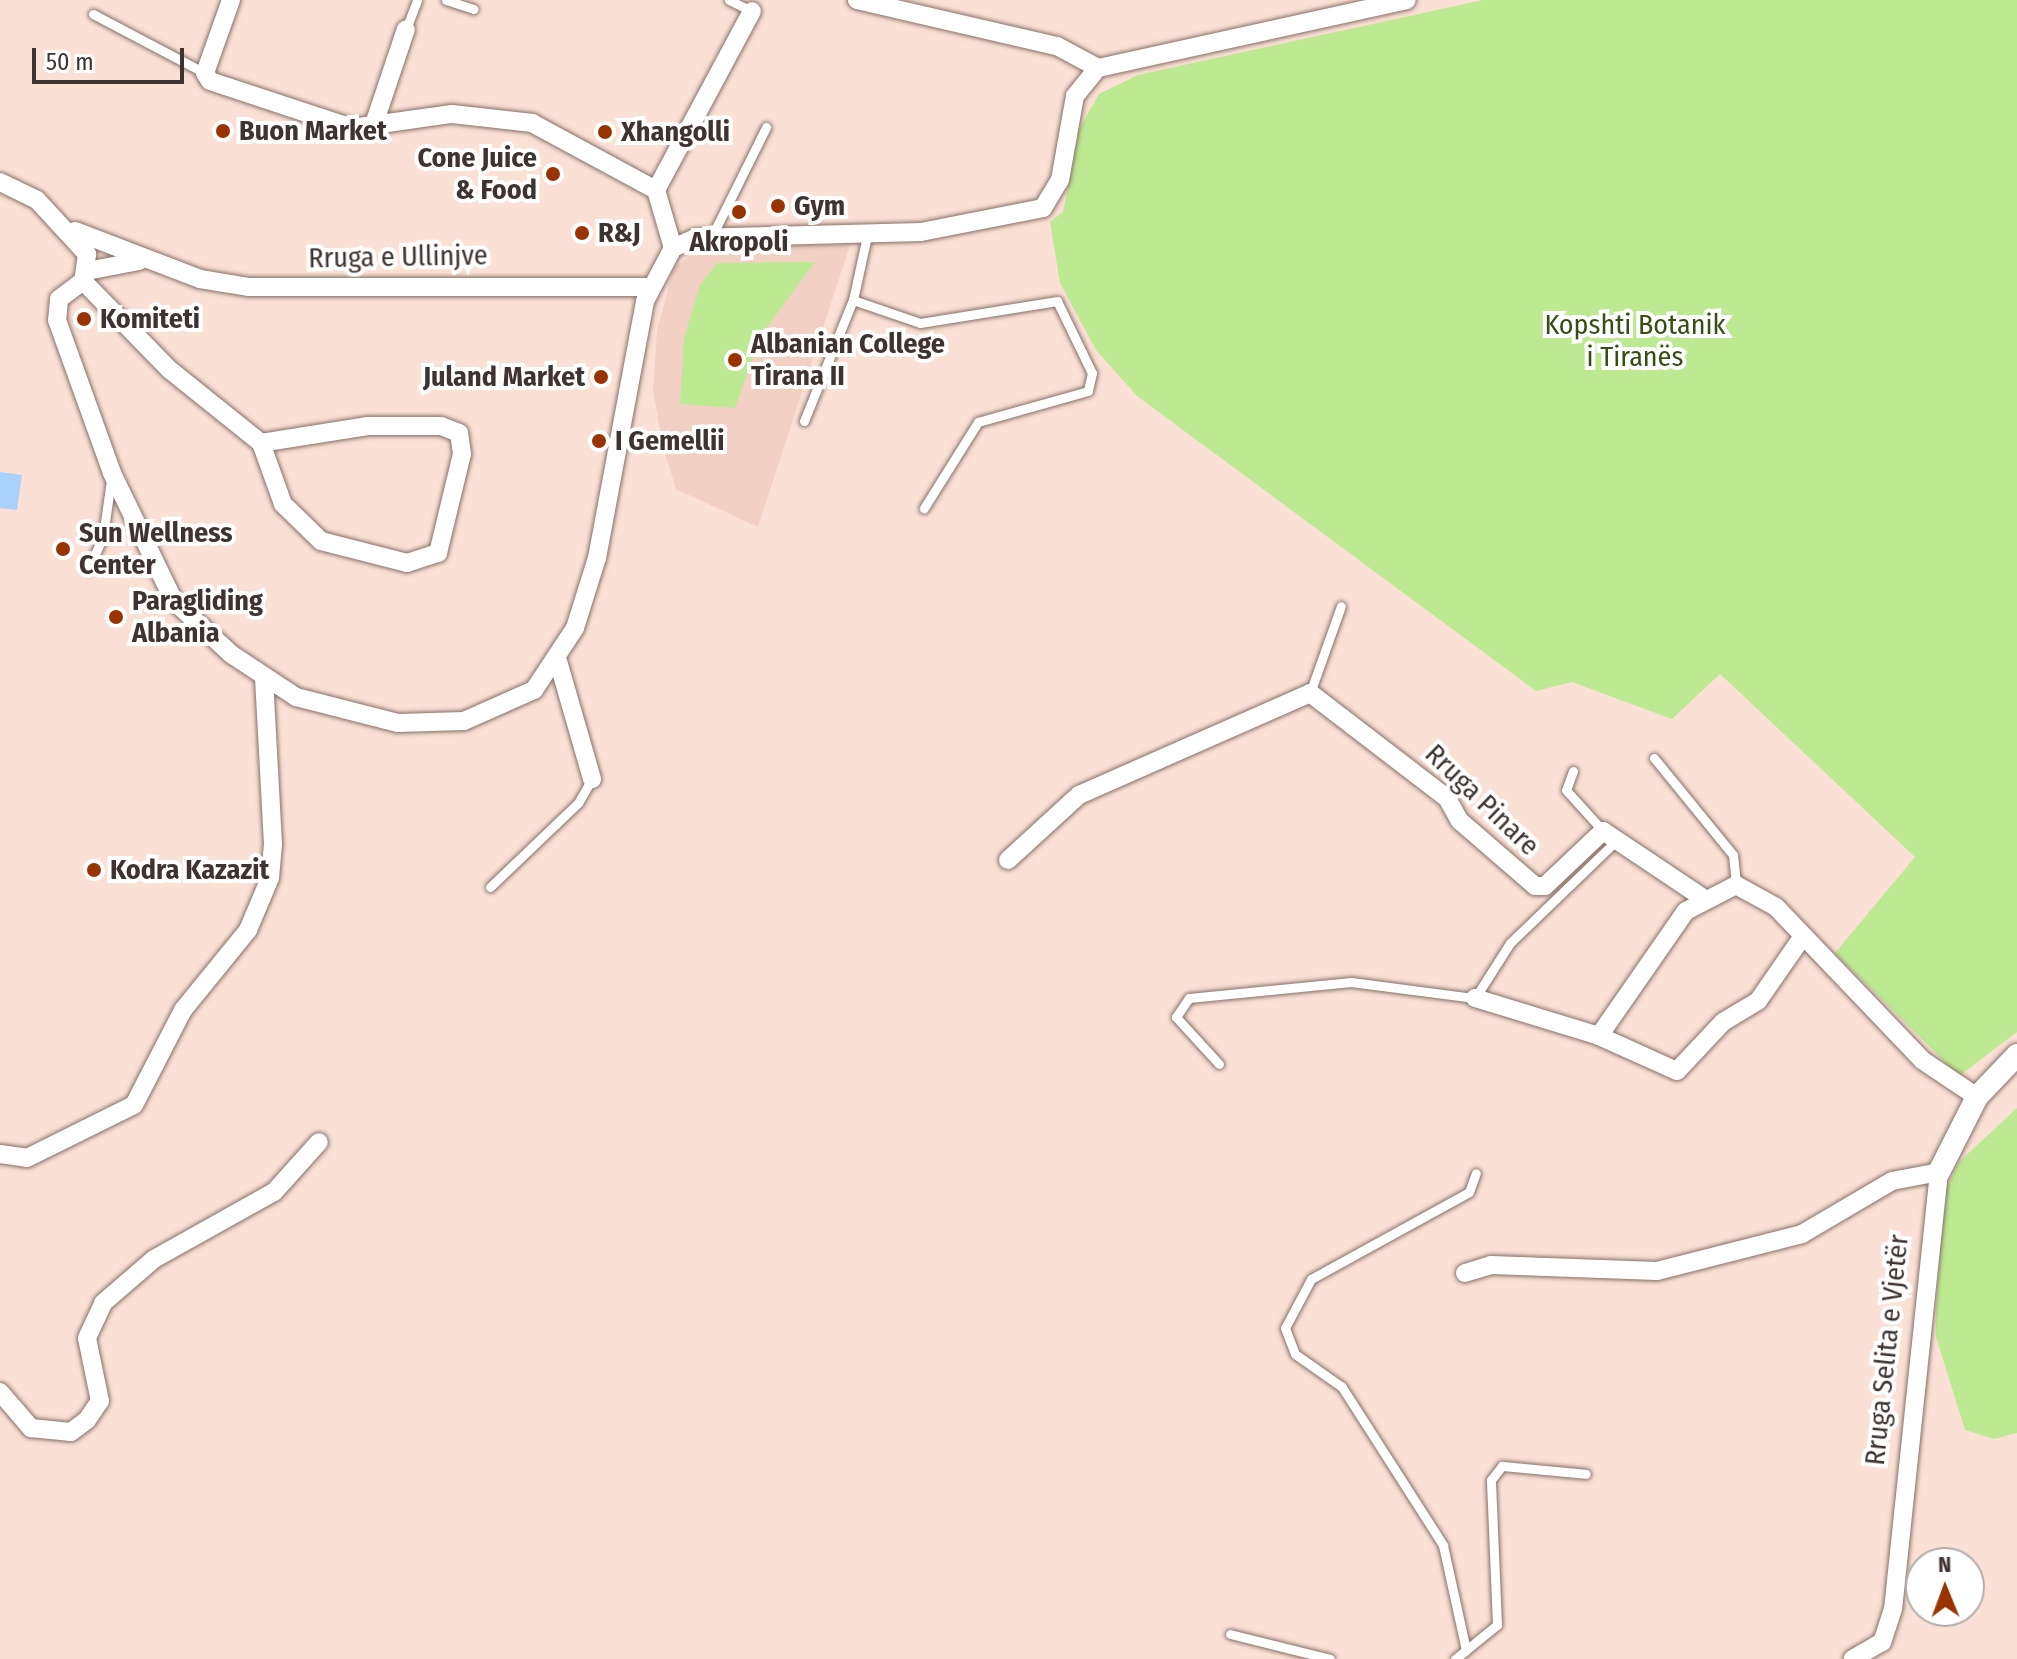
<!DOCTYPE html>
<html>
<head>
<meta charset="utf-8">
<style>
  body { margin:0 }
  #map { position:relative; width:2017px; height:1659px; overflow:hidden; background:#fbe0d6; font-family:"Fira Sans Condensed",sans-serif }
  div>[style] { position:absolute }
  .built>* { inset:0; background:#f2d0c4 }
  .green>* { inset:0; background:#bde992 }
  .water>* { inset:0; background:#aad0fc }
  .roads { filter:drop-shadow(0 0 2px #877067) drop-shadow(0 0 2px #877067) }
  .service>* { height:9px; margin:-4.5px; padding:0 4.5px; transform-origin:4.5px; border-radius:4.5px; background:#fff }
  .minor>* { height:18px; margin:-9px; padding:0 9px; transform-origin:9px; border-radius:9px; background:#fff }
  .tertiary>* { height:22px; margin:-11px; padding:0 11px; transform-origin:11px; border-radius:11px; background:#fff }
  .dots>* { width:22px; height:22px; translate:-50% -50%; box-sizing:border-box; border:4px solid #fff; border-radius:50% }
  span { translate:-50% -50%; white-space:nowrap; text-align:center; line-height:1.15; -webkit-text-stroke:8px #fff; paint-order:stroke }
  .poi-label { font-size:28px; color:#3e3330; font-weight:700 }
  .left { translate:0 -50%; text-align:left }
  .right { translate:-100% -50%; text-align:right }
  .street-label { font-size:28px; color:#3e3330 }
  .park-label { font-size:28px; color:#344f11 }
  .north { position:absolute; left:1905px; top:1547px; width:80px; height:80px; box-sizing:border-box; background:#fff; border:2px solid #b2adac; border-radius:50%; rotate:359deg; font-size:22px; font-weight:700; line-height:32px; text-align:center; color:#3e3330 }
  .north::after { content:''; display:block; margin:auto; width:28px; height:36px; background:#993400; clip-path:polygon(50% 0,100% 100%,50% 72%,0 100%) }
  .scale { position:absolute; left:32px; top:48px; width:152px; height:36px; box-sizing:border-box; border:4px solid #3e3330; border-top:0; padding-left:10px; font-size:24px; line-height:28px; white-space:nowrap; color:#3e3330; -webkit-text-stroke:6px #fff; paint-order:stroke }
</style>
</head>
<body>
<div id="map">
  <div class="built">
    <div style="clip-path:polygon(708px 245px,850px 245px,758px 527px,676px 489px,662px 443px,653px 390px,657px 331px,674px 267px)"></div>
  </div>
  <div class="green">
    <div style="clip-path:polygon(1483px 0,2017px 0,2017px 1032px,1959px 1076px,1835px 953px,1915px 857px,1720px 674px,1672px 719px,1572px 682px,1536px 691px,1137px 396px,1096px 350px,1060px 283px,1050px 222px,1063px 212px,1080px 127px,1099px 94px,1138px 75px)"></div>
    <div style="clip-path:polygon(815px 262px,761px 335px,735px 408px,680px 404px,684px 338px,700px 285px,717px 263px)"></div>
    <div style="clip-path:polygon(2017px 1108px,2017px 1433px,1994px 1439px,1965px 1430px,1936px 1337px,1936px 1310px,1944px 1193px,1959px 1162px)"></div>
  </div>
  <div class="water">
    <div style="clip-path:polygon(0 472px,22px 475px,17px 510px,0 508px)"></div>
  </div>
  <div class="roads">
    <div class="service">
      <div style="left:446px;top:0;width:29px;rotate:18deg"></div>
      <div style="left:729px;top:0;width:25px;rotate:26deg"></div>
      <div style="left:93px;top:14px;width:127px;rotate:27.8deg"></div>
      <div style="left:406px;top:29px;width:31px;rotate:-69deg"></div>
      <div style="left:711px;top:238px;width:124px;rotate:-63.6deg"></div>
      <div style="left:853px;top:300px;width:71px;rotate:18.9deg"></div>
      <div style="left:920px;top:323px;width:139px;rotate:-9.1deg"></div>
      <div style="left:1057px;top:301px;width:80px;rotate:64.1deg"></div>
      <div style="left:1092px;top:373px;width:18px;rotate:103deg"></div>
      <div style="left:1088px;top:391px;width:114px;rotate:164.3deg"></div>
      <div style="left:978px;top:422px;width:102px;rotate:122.1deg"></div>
      <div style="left:804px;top:421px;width:131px;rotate:-68deg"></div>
      <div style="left:853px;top:300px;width:66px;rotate:-77.7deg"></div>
      <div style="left:88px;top:570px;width:37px;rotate:-66deg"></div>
      <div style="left:103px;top:536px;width:57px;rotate:-81.9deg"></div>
      <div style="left:1310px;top:693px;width:92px;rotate:-70.4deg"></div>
      <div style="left:1654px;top:758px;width:125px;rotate:50.8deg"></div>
      <div style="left:1733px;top:855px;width:30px;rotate:84deg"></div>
      <div style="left:1573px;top:771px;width:20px;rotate:110deg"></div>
      <div style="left:1566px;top:790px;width:55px;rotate:47.9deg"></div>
      <div style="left:490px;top:887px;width:122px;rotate:-43.7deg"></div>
      <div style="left:578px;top:803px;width:28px;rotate:-60deg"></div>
      <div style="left:1219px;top:1064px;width:64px;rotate:-132.5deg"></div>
      <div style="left:1176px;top:1017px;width:23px;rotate:-56deg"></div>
      <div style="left:1189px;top:998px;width:163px;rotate:-5.6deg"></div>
      <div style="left:1351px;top:982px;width:125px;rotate:7.4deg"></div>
      <div style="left:1475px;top:998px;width:65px;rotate:-57.5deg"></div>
      <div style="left:1510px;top:943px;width:147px;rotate:-43.9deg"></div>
      <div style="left:1230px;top:1634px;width:103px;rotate:14deg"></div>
      <div style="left:1466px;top:1650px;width:40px;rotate:-39deg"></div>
      <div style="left:1497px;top:1625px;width:145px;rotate:-92.4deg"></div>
      <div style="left:1491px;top:1480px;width:18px;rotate:-52deg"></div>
      <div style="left:1502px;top:1466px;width:84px;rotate:5.4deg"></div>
      <div style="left:1455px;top:1659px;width:14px;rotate:-39deg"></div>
      <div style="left:1466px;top:1650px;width:107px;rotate:-102.4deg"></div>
      <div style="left:1443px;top:1545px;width:188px;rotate:-122.6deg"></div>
      <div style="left:1342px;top:1387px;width:57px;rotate:-144.9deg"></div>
      <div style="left:1295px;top:1354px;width:28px;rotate:-111deg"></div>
      <div style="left:1285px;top:1328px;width:55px;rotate:-62deg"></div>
      <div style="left:1311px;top:1279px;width:180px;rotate:-28.8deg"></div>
      <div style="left:1469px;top:1192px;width:20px;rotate:-70deg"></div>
    </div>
    <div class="minor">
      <div style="left:231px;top:0;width:77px;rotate:109.6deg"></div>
      <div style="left:205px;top:73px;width:9px;rotate:58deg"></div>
      <div style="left:210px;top:81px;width:150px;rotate:18.3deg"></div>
      <div style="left:352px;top:128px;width:101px;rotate:-8deg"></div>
      <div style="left:452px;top:114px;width:81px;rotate:6.4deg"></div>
      <div style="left:532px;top:123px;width:141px;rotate:28.4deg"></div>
      <div style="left:656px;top:190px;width:60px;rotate:73.7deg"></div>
      <div style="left:857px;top:0;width:205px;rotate:13deg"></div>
      <div style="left:1057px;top:46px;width:47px;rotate:28.2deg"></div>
      <div style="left:373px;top:127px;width:103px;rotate:-71.4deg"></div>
      <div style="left:0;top:182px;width:41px;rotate:25.9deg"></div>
      <div style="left:37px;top:200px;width:74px;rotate:47.2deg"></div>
      <div style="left:87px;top:254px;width:27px;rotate:98deg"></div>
      <div style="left:83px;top:281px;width:30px;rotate:143deg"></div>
      <div style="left:59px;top:299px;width:21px;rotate:95deg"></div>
      <div style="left:57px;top:320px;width:163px;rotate:70.2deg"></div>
      <div style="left:112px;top:473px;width:142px;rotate:64.2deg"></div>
      <div style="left:174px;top:601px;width:78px;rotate:42.9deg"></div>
      <div style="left:231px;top:654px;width:78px;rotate:33.5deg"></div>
      <div style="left:296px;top:697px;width:105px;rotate:14.3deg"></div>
      <div style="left:398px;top:723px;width:66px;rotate:-1.7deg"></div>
      <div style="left:464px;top:721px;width:77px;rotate:-23.9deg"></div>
      <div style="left:534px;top:690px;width:74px;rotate:-56.5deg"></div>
      <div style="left:575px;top:628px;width:73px;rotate:-72.6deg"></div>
      <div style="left:597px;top:558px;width:261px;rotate:-79.4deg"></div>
      <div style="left:645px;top:301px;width:60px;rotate:-62.2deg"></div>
      <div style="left:673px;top:248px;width:24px;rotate:-24deg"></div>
      <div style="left:695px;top:238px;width:226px;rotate:-1.5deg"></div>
      <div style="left:921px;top:232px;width:124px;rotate:-11.1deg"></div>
      <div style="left:1043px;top:208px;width:33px;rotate:-59deg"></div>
      <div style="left:1060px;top:180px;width:85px;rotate:-79.9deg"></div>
      <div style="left:1075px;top:96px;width:36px;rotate:-51deg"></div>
      <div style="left:1098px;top:68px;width:316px;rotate:-12.4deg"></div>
      <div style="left:656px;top:190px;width:203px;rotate:-61.8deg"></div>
      <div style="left:75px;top:231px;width:134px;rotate:21deg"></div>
      <div style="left:200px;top:279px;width:50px;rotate:9.3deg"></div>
      <div style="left:249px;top:287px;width:401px"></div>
      <div style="left:87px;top:271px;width:53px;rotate:-10.9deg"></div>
      <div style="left:83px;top:281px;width:124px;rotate:45.7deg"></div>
      <div style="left:170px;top:370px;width:117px;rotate:38.7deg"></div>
      <div style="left:261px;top:443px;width:65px;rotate:70.2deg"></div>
      <div style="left:283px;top:504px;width:53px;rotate:44.2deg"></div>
      <div style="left:321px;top:541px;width:89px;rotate:14.3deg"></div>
      <div style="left:407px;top:563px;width:33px;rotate:-18deg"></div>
      <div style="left:438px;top:553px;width:102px;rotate:-76.4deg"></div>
      <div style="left:462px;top:454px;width:21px;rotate:-98deg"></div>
      <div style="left:459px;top:433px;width:19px;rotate:-159deg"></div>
      <div style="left:441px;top:426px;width:73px;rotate:180deg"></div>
      <div style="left:368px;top:426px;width:108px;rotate:171deg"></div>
      <div style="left:558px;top:661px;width:123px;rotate:73.9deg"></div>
      <div style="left:1008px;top:860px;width:96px;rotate:-42.5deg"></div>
      <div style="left:1079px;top:795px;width:253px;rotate:-23.8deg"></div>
      <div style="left:1310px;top:693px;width:173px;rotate:37.5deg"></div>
      <div style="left:1447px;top:798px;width:26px;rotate:61deg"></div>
      <div style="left:1460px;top:821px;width:99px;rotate:40.9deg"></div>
      <div style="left:1535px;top:886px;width:10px"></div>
      <div style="left:1545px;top:886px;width:80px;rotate:-43.5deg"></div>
      <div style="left:1603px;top:831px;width:120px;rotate:33.8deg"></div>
      <div style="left:1475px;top:998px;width:130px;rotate:17deg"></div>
      <div style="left:1599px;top:1036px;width:85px;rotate:24.2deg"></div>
      <div style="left:1677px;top:1071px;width:67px;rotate:-46.8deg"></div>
      <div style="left:1723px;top:1022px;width:41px;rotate:-31deg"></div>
      <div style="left:1758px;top:1001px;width:79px;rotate:-55.3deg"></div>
      <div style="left:1599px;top:1036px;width:152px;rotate:-55.2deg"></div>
      <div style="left:1686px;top:911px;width:56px;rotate:-27.5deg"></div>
      <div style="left:1736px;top:885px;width:46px;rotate:28.8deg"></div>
      <div style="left:1776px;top:907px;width:211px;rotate:46.3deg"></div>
      <div style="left:1922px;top:1060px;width:66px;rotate:33.9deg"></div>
      <div style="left:0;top:1154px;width:27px;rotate:8deg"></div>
      <div style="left:27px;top:1158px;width:119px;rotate:-26.4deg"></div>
      <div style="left:134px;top:1105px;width:107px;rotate:-62.7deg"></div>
      <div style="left:183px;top:1010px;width:103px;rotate:-50.9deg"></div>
      <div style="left:248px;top:930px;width:56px;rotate:-67.1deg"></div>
      <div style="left:270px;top:878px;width:34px;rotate:-85deg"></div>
      <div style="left:273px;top:844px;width:166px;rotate:-93.1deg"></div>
      <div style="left:1465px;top:1273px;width:27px;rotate:-17deg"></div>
      <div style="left:1491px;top:1265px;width:166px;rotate:2.1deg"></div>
      <div style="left:1657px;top:1271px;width:150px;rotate:-14.3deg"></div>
      <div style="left:1802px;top:1234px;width:104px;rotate:-30.5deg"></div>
      <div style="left:1892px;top:1181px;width:48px;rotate:-10.8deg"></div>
      <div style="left:1939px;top:1172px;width:439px;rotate:96deg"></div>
      <div style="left:1893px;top:1609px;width:35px;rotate:108deg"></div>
      <div style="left:1882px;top:1642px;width:34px;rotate:150deg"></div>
      <div style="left:0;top:1392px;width:48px;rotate:49.3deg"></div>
      <div style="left:31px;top:1428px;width:40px;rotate:5.7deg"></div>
      <div style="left:71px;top:1432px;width:20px;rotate:-37deg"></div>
      <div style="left:87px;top:1420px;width:23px;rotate:-56deg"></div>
      <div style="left:100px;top:1401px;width:64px;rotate:-101.7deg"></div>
      <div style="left:87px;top:1338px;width:38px;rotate:-65deg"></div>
      <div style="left:103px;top:1303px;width:67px;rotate:-40.8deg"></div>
      <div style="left:154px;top:1259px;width:137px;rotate:-29.2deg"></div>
      <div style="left:274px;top:1192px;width:67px;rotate:-48deg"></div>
    </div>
    <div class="tertiary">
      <div style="left:1939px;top:1172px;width:84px;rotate:-63.1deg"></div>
      <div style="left:1977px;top:1097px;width:58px;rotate:-46.4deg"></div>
    </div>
  </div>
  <div class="dots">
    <div style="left:223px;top:131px;background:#993400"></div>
    <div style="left:605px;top:132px;background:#993400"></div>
    <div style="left:553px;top:174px;background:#993400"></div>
    <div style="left:778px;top:206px;background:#993400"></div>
    <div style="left:739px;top:212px;background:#993400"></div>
    <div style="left:582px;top:233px;background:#993400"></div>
    <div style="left:84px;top:319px;background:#993400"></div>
    <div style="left:735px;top:360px;background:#993400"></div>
    <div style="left:601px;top:377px;background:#993400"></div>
    <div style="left:599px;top:441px;background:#993400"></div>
    <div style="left:63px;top:549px;background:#993400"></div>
    <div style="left:116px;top:617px;background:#993400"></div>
    <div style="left:94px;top:870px;background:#993400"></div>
  </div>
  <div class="poi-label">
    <span class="left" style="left:239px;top:131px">Buon Market</span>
    <span class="left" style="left:621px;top:132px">Xhangolli</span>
    <span class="right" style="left:537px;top:174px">Cone Juice<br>&amp; Food</span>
    <span class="left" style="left:794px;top:206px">Gym</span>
    <span class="left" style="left:598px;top:233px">R&amp;J</span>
    <span style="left:739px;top:242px">Akropoli</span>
    <span class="left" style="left:100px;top:319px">Komiteti</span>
    <span class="left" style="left:751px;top:360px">Albanian College<br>Tirana II</span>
    <span class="right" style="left:585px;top:377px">Juland Market</span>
    <span class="left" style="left:615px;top:441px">I Gemellii</span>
    <span class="left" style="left:79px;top:549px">Sun Wellness<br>Center</span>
    <span class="left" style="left:132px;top:617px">Paragliding<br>Albania</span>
    <span class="left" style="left:110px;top:870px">Kodra Kazazit</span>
  </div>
  <div class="street-label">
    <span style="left:398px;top:257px;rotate:-1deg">Rruga e Ullinjve</span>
    <span style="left:1482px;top:800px;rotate:44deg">Rruga Pinare</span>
    <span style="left:1887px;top:1350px;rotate:-84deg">Rruga Selita e Vjetër</span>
  </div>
  <div class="park-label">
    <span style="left:1635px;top:341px">Kopshti Botanik<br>i Tiranës</span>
  </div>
  <div class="north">N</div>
  <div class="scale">50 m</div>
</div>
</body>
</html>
